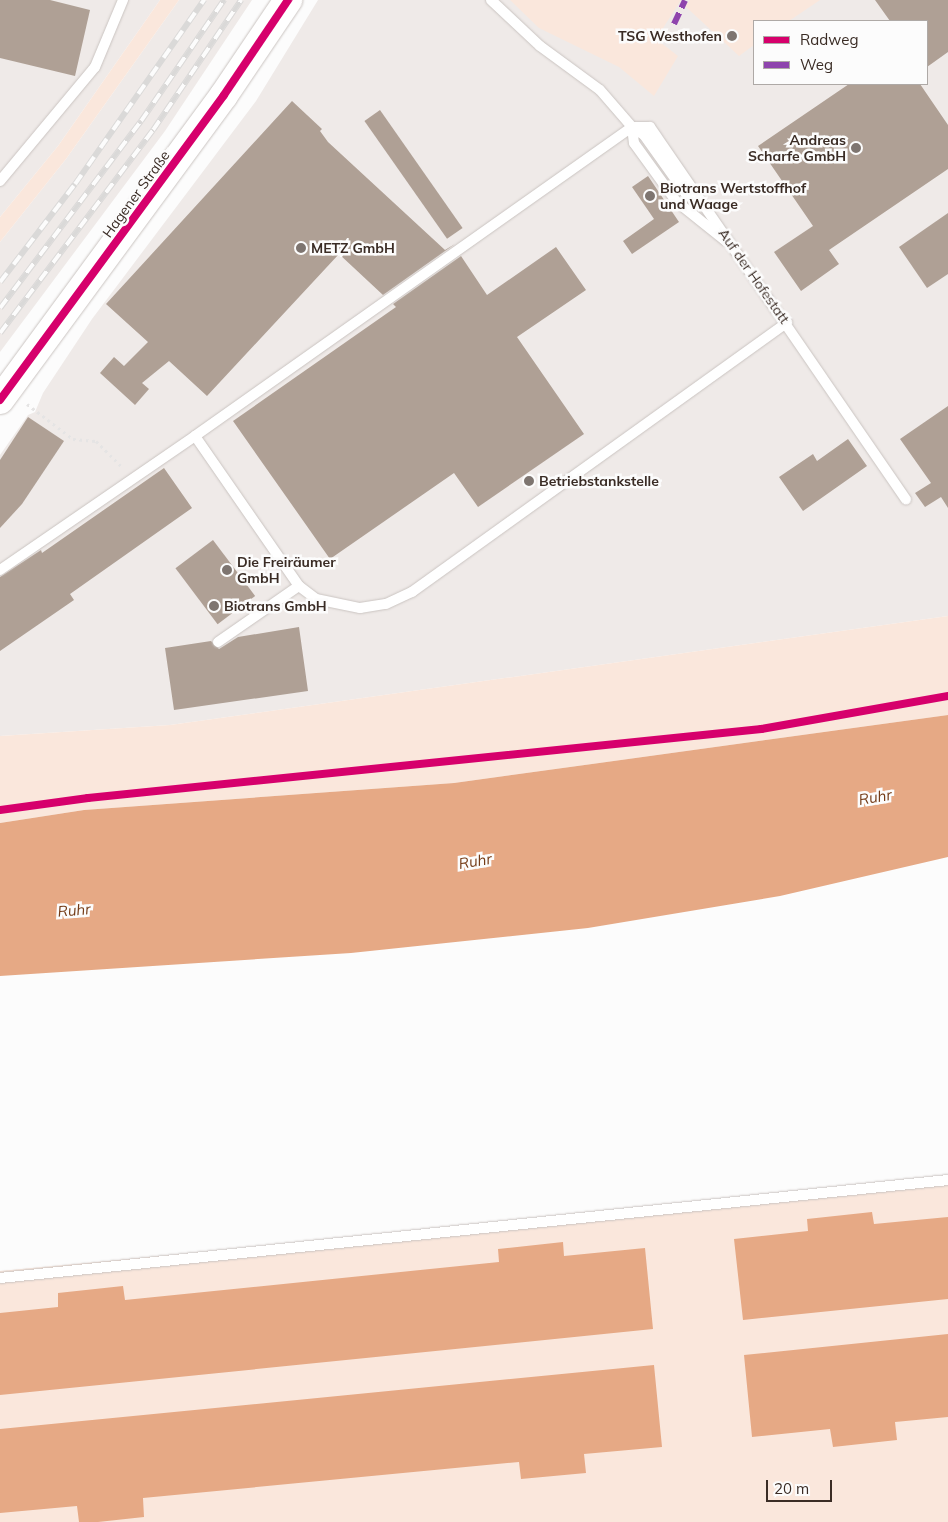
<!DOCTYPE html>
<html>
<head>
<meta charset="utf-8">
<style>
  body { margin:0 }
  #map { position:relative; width:948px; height:1522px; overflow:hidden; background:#fcfcfc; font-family:Mulish,sans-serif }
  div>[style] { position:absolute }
  .built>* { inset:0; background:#efeae8 }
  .green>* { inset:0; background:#fae7dc }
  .water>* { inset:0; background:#e6a985 }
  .building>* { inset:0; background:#afa095; transform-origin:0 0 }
  .path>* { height:3px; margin-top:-1.5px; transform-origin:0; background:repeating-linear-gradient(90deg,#e5e4e4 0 2.5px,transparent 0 6.5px) }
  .roads { filter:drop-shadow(0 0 1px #cac4c1) drop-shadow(0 0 1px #cac4c1) }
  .lane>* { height:10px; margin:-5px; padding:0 5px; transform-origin:5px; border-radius:5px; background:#fff }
  .secondary>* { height:28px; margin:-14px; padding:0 14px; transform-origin:14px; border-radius:14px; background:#fff }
  .rail>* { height:5.5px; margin-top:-2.75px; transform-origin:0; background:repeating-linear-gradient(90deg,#fcfcfc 0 11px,#dad9d8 0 22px); box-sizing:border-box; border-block:1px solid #dad9d8 }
  .quiet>* { height:6px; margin-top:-3px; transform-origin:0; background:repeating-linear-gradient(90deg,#8e44ad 0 12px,transparent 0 18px) }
  .cycleway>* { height:8px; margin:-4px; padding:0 4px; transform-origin:4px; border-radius:4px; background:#d6006c }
  .dots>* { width:14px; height:14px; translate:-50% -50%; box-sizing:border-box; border:2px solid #fcfcfc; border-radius:50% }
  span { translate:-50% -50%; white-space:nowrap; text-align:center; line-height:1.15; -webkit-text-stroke:5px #fcfcfc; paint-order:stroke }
  .poi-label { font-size:14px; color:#3a2c25; font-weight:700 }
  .right { translate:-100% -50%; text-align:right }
  .left { translate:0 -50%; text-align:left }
  .street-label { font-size:14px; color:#3a2c25 }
  .water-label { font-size:15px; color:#743b16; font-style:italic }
  .legend { position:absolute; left:753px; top:20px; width:175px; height:65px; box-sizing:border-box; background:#fcfcfc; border:1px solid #aea9a6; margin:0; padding:6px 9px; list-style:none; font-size:15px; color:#3a2c25 }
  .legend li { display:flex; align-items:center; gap:10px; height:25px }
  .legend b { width:25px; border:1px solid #aea9a6 }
  .scale { position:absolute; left:766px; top:1480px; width:66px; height:22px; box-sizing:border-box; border:2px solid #3a2c25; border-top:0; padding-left:6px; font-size:15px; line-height:18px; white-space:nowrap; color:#3a2c25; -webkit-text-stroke:4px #fcfcfc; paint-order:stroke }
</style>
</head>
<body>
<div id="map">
  <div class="built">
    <div style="clip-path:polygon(0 0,160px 0,58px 146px,0 217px)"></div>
    <div style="clip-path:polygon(179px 0,252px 0,165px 131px,0 352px,0 242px,66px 159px)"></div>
    <div style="clip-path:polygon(evenodd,318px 0,948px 0,948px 616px,170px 725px,0 736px,0 455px,28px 415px,35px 412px,43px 393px,92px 319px,256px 101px,318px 0,754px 21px,927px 21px,927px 84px,754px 84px,754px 21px)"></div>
  </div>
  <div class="green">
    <div style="clip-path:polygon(160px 0,179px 0,66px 159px,0 242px,0 217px,58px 146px)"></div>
    <div style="clip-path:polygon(510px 0,681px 0,656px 39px,678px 56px,654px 96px,619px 67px,539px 28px)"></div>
    <div style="clip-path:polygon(690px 0,820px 0,789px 21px,754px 21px,754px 45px,739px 56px,685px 6px)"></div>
    <div style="clip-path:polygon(948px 616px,948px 715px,454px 783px,84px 810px,0 823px,0 736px,170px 725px)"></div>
    <div style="clip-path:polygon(948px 1183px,948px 1522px,0 1522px,0 1271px)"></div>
  </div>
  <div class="water">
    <div style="clip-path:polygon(948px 715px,948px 857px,780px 896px,588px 928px,351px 953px,0 976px,0 823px,84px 810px,454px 783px)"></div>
    <div style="clip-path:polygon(872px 1212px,874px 1224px,948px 1217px,948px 1299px,743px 1320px,734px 1239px,808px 1231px,807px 1219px)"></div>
    <div style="clip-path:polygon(563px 1242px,564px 1256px,645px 1248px,653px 1329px,0 1395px,0 1313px,58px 1307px,58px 1293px,123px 1286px,125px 1300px,499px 1262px,498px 1249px)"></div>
    <div style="clip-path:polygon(948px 1334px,948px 1417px,895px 1422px,897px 1440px,833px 1447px,830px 1429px,752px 1437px,744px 1355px)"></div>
    <div style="clip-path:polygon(654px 1365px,662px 1447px,584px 1454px,586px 1473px,521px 1479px,519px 1462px,143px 1498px,144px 1517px,98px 1522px,79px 1522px,77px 1506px,0 1513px,0 1429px)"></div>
  </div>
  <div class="building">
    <div style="clip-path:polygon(0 0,50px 0,90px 10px,75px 76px,0 58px)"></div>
    <div style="clip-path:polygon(875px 0,948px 0,948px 52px,927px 67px,927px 21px,890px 21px)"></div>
    <div style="clip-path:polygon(849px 84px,920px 84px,948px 125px,948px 169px,829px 250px,839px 264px,801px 291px,774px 252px,813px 226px,758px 146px)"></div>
    <div style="clip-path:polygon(292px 101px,322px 129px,320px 131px,328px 142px,445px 250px,455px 244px,383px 295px,339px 254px,207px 396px,169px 361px,142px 383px,149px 389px,135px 405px,100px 373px,114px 357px,124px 366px,148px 342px,106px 304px)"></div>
    <div style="left:380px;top:110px;width:144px;height:19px;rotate:55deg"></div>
    <div style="clip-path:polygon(648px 176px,679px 222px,632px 254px,623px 241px,654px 219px,632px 187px)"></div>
    <div style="clip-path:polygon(948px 213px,948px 274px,927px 288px,899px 247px)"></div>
    <div style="clip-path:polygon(556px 247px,586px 290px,517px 337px,584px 434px,478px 507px,454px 473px,330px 559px,233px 421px,396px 307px,393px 304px,461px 256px,487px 295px)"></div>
    <div style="clip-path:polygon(948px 406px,948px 508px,941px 497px,925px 507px,915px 493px,931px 483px,900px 439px)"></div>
    <div style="clip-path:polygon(28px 417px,64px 441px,22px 504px,0 528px,0 460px)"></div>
    <div style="clip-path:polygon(848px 439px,867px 466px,803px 511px,779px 477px,813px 454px,817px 461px)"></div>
    <div style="clip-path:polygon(164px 468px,192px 508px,70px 594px,74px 600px,0 651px,0 577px,41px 550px,42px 553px)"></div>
    <div style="left:213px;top:540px;width:70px;height:47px;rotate:53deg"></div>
    <div style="clip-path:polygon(299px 627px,308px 691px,174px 710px,165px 648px,211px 641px,219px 649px,238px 637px)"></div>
  </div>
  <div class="path">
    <div style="left:27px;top:404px;width:58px;rotate:37.3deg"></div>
    <div style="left:73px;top:439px;width:23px;rotate:5deg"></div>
    <div style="left:96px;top:441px;width:37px;rotate:45deg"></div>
  </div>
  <div class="roads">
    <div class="lane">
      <div style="left:491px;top:0;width:67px;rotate:43.2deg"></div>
      <div style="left:540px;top:46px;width:74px;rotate:36.3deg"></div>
      <div style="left:600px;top:90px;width:49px;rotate:49.1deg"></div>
      <div style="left:632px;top:127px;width:18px"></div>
      <div style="left:650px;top:127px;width:452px;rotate:55.5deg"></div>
      <div style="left:632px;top:127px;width:535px;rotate:144.74deg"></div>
      <div style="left:195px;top:436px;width:183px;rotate:55.3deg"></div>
      <div style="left:299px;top:586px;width:21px;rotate:37deg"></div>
      <div style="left:316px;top:599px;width:45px;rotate:11.6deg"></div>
      <div style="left:360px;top:608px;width:26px;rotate:-9deg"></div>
      <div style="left:386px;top:604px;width:29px;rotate:-25deg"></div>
      <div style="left:412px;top:592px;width:462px;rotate:-35.7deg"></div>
      <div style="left:632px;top:127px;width:16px;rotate:83deg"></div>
      <div style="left:634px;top:143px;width:72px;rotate:54.1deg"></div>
      <div style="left:676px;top:201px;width:64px;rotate:38.7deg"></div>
      <div style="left:633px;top:128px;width:13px;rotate:32deg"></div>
      <div style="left:644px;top:135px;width:72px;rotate:54.6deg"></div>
      <div style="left:686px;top:194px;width:20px;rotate:37deg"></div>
      <div style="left:0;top:181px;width:148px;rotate:-50.2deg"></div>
      <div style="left:95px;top:67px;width:73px;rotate:-67.3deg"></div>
      <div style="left:0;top:570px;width:237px;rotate:-34.5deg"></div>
      <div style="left:218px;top:642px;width:98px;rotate:-34.7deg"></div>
      <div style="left:0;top:1278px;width:953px;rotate:-5.9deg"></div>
    </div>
    <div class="secondary">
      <div style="left:0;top:400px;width:378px;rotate:-53.7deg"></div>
      <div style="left:224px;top:95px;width:115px;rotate:-56deg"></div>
    </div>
  </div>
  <div class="rail">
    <div style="left:0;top:282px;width:123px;rotate:-52.6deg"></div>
    <div style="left:75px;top:184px;width:225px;rotate:-55deg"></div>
    <div style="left:0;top:308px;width:234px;rotate:-53deg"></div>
    <div style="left:141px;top:121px;width:147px;rotate:-55.6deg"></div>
    <div style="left:0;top:333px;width:254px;rotate:-53deg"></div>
    <div style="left:153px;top:130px;width:157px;rotate:-55.9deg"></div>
  </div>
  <div class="quiet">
    <div style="left:674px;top:24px;width:26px;rotate:-65deg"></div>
  </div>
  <div class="cycleway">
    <div style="left:0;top:400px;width:378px;rotate:-53.7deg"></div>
    <div style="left:224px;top:95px;width:115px;rotate:-56deg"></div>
    <div style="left:0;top:810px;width:89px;rotate:-7.8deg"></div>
    <div style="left:88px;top:798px;width:677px;rotate:-5.85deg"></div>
    <div style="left:761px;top:729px;width:190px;rotate:-10deg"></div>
  </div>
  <div class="dots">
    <div style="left:732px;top:36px;background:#7e7570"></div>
    <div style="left:856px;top:148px;background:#7e7570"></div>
    <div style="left:650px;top:196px;background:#7e7570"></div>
    <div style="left:301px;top:248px;background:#7e7570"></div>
    <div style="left:529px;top:481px;background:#7e7570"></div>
    <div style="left:227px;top:570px;background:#7e7570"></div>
    <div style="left:214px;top:606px;background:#7e7570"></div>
  </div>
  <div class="poi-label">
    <span class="right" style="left:722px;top:36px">TSG Westhofen</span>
    <span class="right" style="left:846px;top:148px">Andreas<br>Scharfe GmbH</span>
    <span class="left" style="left:660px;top:196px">Biotrans Wertstoffhof<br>und Waage</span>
    <span class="left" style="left:311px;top:248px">METZ GmbH</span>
    <span class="left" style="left:539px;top:481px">Betriebstankstelle</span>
    <span class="left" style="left:237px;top:570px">Die Freiräumer<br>GmbH</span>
    <span class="left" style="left:224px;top:606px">Biotrans GmbH</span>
  </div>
  <div class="street-label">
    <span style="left:136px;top:194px;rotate:-54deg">Hagener Straße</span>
    <span style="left:754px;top:276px;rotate:55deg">Auf der Hofestatt</span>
  </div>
  <div class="water-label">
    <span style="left:875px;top:797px;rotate:-9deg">Ruhr</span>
    <span style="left:475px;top:861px;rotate:-9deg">Ruhr</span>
    <span style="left:74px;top:910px;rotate:-5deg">Ruhr</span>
  </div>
  <ul class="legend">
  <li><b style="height:6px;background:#d6006c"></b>Radweg</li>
  <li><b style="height:6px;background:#8e44ad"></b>Weg</li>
  </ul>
  <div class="scale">20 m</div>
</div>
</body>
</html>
